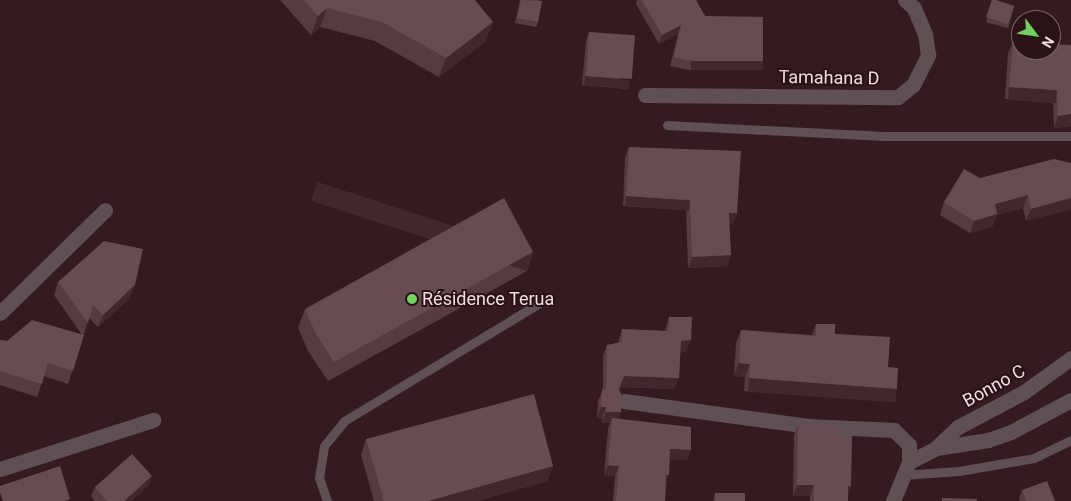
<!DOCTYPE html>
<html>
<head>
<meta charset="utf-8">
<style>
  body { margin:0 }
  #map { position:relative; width:1071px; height:501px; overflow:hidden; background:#351b20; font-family:Roboto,sans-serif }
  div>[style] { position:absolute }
  .lane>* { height:9px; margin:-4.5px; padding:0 4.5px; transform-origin:4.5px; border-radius:4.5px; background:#5f5153 }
  .street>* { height:15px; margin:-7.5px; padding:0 7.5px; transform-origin:7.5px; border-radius:7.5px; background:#5f5153 }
  .wall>* { inset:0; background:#573b40; transform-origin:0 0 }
  .shaded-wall>* { inset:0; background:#42272c; transform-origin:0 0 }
  .building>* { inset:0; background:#674d51; transform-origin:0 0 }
  .dots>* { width:14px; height:14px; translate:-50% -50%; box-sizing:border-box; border:2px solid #2a1216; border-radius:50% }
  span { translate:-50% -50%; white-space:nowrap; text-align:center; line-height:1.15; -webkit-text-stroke:4px #2a1216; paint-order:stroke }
  .street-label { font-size:18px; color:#f0dde0 }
  .poi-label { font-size:18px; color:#f0dde0 }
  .left { translate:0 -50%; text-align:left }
  .north { position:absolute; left:1011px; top:10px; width:50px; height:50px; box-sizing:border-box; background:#2a1216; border:1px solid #796367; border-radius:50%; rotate:121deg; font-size:14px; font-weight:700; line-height:20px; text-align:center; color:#f0dde0 }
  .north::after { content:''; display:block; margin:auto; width:18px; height:22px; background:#71d35e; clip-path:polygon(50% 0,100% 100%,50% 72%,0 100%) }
</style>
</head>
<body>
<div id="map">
  <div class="lane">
    <div style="left:667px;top:125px;width:218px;rotate:2.9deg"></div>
    <div style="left:885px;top:136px;width:186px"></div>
    <div style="left:902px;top:475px;width:57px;rotate:-4deg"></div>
    <div style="left:959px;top:471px;width:76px;rotate:-9.8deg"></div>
    <div style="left:1034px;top:458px;width:41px;rotate:-25.9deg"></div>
    <div style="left:327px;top:501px;width:24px;rotate:-109deg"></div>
    <div style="left:319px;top:478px;width:32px;rotate:-81deg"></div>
    <div style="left:324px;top:446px;width:32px;rotate:-51deg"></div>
    <div style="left:344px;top:421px;width:230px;rotate:-31.1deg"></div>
  </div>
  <div class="street">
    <div style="left:645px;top:95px;width:253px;rotate:0.5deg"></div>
    <div style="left:898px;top:97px;width:19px;rotate:-39deg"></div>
    <div style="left:913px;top:85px;width:34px;rotate:-63deg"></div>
    <div style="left:928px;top:55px;width:21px;rotate:-98deg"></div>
    <div style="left:925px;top:34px;width:28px;rotate:-113deg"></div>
    <div style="left:914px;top:8px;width:12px;rotate:-138deg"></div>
    <div style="left:0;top:313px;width:147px;rotate:-44.4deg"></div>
    <div style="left:624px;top:401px;width:186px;rotate:7.7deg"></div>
    <div style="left:808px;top:426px;width:86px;rotate:2.7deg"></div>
    <div style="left:894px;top:430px;width:21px;rotate:45deg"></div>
    <div style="left:909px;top:445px;width:17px;rotate:90deg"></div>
    <div style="left:909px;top:462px;width:42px;rotate:112.3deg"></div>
    <div style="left:936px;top:448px;width:30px;rotate:-44deg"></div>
    <div style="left:958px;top:427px;width:75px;rotate:-27.9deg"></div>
    <div style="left:1024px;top:392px;width:58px;rotate:-35.9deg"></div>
    <div style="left:909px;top:462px;width:30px;rotate:-27deg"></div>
    <div style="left:936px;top:448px;width:53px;rotate:-8.7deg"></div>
    <div style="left:988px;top:440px;width:24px;rotate:-19deg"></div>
    <div style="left:1011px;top:432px;width:68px;rotate:-28.1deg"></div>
    <div style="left:0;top:469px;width:161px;rotate:-17.8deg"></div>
  </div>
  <div class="wall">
    <div style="clip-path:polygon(280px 0,475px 0,486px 41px,439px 77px,375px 41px,320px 27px,311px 35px)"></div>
    <div style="clip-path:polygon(520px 0,539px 0,538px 22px,536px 27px,515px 23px)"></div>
    <div style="clip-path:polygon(637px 0,696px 0,705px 16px,759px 70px,688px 70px,670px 66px,678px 34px,659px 44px,636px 4px)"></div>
    <div style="left:992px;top:0;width:23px;height:23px;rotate:15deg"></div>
    <div style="clip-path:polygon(589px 32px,627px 89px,582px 85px,586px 41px)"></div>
    <div style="clip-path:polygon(1013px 42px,1051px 50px,1071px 126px,1054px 128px,1053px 102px,1005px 99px,1008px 53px)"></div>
    <div style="clip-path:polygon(629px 147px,737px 213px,733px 224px,729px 223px,731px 255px,727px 266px,688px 268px,686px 210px,623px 206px,625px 158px)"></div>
    <div style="clip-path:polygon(1054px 159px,1026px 221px,1023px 208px,997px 215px,992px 227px,970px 233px,940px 215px,944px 202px)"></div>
    <div style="clip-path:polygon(533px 252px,527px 271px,328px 381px,308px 351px,298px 328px,305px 309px)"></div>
    <div style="clip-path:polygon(58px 282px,130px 298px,98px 327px,89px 318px,68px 384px,44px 376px,37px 397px,0 385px,0 340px,7px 341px,82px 335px,54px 295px)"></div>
    <div style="clip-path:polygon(669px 317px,686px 352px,680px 352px,679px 378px,674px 389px,620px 387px,619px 389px,621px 412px,619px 419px,687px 460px,670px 460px,666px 485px,665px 501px,613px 501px,615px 476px,604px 475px,608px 429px,610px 423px,602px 423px,602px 419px,597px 418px,598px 401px,603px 389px,603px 356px,607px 345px,618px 343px,622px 329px,665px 331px)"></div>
    <div style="clip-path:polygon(816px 324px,835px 334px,888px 367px,893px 402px,744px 391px,745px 377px,734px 376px,736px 343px,741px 330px,812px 335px)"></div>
    <div style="clip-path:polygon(798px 424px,840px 435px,851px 486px,848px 495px,848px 501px,810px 501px,810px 496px,793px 496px,794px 435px)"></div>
    <div style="clip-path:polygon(366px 439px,553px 466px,547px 481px,477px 501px,374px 501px,361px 455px)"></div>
    <div style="clip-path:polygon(149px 485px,131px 501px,95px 501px,91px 496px,95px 487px)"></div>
    <div style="clip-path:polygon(1022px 490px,1055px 501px,1020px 501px,1019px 499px)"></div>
    <div style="clip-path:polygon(715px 493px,745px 501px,713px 501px)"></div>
  </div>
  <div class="shaded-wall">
    <div style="clip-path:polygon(327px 8px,320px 27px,311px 35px,318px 16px)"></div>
    <div style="clip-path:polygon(493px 22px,486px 41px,439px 77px,446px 58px)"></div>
    <div style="clip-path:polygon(681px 25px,678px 34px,659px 44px,662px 35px)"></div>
    <div style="left:691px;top:61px;width:72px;height:9px"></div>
    <div style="left:585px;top:76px;width:45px;height:9px;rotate:5deg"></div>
    <div style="left:1009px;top:87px;width:48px;height:13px;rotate:4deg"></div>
    <div style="clip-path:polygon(1071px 114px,1071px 126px,1054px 128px,1058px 116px)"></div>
    <div style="clip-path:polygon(1028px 195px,1023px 208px,997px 215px,992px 227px,970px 233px,974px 221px,995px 204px)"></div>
    <div style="left:626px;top:196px;width:64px;height:10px;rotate:4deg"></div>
    <div style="clip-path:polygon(1071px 198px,1071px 210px,1026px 221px,1031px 209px)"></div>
    <div style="clip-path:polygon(729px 213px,737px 213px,733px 224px,725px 223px)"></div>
    <div style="left:533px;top:252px;width:20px;height:227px;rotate:108deg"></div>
    <div style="clip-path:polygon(731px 255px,727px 266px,688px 268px,692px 257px)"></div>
    <div style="clip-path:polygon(135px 285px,130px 298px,98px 327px,103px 315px)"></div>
    <div style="clip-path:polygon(691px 340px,686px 352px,677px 352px,681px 341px)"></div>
    <div style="clip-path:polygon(739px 363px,750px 364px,745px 377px,734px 376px)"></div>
    <div style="clip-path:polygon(624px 376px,679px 378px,674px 389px,620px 387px)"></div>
    <div style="left:749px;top:378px;width:148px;height:14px;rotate:4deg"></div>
    <div style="clip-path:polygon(601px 407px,606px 407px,602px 419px,597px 418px)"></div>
    <div style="clip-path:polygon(606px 412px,621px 412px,617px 424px,612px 418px,610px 423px,602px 423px)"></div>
    <div style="clip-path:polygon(670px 449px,691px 450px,687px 460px,667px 460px)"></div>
    <div style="clip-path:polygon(608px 465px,619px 466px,615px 476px,604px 475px)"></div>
    <div style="clip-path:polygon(553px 466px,547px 481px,477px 501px,428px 501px)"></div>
    <div style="clip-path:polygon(666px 475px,669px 475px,665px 486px)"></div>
    <div style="clip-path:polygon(152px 476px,149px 485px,131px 501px,124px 501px)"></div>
    <div style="clip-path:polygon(797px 485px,814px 485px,810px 496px,793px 496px)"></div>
    <div style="clip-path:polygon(848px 486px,851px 486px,847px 497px)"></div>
  </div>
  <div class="building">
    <div style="clip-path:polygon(304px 0,475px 0,493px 22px,446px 58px,382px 22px,327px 8px,318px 16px)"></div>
    <div style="clip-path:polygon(521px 0,542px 1px,538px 22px,517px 18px)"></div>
    <div style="clip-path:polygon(642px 0,696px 0,705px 16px,763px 17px,763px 61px,691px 61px,674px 57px,681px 25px,662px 35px)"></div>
    <div style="clip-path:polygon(992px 0,996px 0,1014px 6px,1008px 24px,986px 17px)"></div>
    <div style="left:589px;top:32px;width:46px;height:44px;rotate:4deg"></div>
    <div style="clip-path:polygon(1013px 42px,1021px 42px,1021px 50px,1051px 50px,1051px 44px,1071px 45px,1071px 114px,1058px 116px,1057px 90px,1009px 87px)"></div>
    <div style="clip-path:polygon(629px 147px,741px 151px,737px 213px,729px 213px,731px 255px,692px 257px,690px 200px,626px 196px)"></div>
    <div style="clip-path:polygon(1054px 159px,1071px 163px,1071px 198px,1031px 209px,1028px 195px,995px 204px,997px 214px,974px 221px,944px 202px,964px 169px,980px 178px)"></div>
    <div style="clip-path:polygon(504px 198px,533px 252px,334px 362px,315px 332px,305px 309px)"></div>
    <div style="clip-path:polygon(104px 241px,143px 249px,135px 285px,103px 315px,93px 305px,88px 323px,58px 282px)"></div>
    <div style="clip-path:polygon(669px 317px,692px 317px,691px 340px,681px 341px,679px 378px,624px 376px,619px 389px,622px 397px,621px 412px,606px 412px,606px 407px,601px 407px,602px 389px,606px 390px,607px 345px,622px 342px,622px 329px,668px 331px)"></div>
    <div style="clip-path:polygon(32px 320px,84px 335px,73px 371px,48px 363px,42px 384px,0 371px,0 340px,7px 341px)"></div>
    <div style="clip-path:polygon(816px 324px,835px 324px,835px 334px,890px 337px,888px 367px,898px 368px,897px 389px,749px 378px,750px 364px,739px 363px,741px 330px,816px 336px)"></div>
    <div style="clip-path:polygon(534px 394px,553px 466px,428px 501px,384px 501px,366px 439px)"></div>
    <div style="clip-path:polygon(612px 418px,691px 427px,691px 450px,670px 449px,669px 475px,666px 475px,665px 501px,616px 501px,619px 466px,608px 465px)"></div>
    <div style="clip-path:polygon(798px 424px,841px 426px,840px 435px,852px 435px,851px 486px,848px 486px,848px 501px,814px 501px,814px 485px,797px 485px)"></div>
    <div style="clip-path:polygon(132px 454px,152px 476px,124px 501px,107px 501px,95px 487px)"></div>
    <div style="clip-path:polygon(60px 466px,70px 499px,65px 501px,3px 501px,0 493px,0 486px)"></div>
    <div style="clip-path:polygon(1047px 481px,1055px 501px,1026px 501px,1022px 490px)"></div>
    <div style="left:715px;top:493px;width:30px;height:8px"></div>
    <div style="clip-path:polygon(942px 498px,977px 499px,977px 501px,942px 501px)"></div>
  </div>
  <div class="dots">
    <div style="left:412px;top:299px;background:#71d35e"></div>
  </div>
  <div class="street-label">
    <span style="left:829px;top:78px;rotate:1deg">Tamahana D</span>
    <span style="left:994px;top:386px;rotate:-29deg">Bonno C</span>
  </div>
  <div class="poi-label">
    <span class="left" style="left:422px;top:299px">Résidence Terua</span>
  </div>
  <div class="north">N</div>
</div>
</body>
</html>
